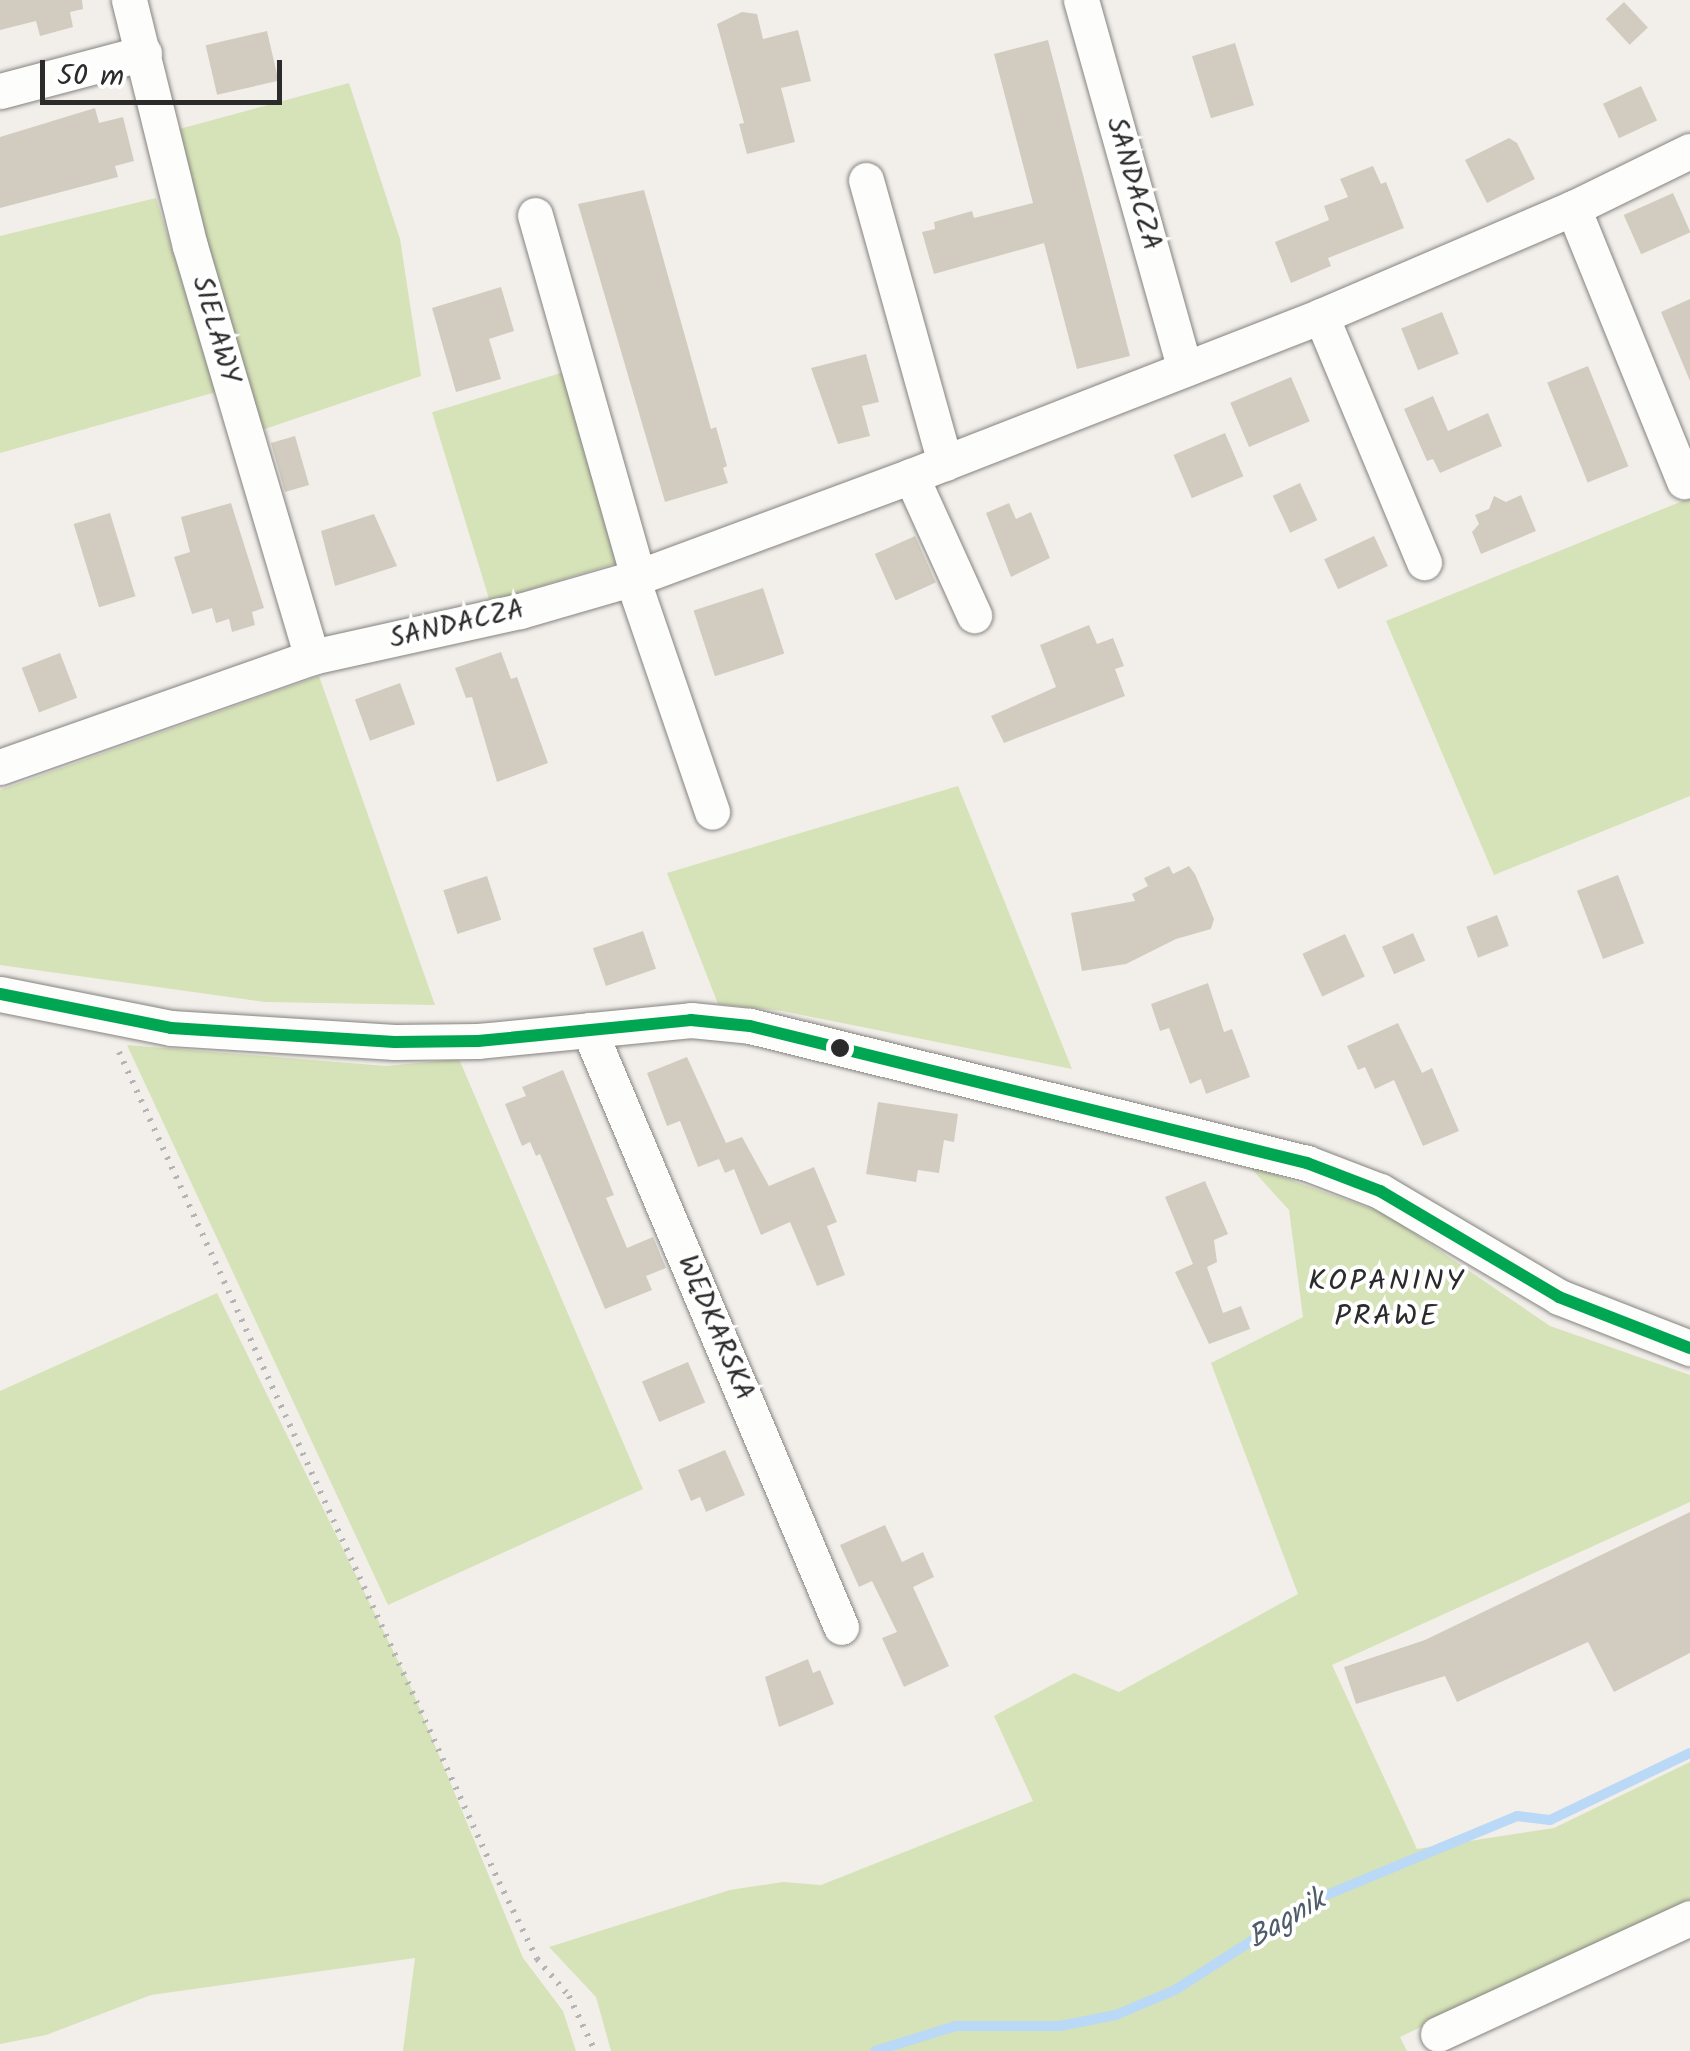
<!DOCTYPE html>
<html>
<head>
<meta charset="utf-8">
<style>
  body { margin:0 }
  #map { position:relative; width:1690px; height:2051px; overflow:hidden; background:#f2efea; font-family:Kalam,sans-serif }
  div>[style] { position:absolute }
  .green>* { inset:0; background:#d6e2b7; transform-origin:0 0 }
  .stream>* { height:10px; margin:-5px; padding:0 5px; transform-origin:5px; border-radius:5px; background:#bad9f7 }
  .building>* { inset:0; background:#d2ccc0; transform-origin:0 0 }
  .path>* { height:6px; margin-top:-3px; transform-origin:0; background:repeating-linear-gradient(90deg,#b5b4b4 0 2.5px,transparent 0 10.5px) }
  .roads { filter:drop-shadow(0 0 2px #858381) drop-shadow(0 0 2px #858381) }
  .minor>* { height:35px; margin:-17.5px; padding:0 17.5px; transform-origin:17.5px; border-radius:17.5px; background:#fdfdfc }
  .bus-1>* { height:12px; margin:-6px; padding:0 6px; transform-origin:6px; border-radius:6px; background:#00a651 }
  .dots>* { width:28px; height:28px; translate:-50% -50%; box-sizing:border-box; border:5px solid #fff; border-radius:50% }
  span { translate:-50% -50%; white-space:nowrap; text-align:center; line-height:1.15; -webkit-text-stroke:8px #fff; paint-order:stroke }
  .street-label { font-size:28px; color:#2b2b2b }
  .neighbourhood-label { font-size:30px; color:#2b2b2b; letter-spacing:2.5px }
  .water-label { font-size:30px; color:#4f5c6a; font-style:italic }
  .scale { position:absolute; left:40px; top:60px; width:242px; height:45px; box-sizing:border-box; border:5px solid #2b2b2b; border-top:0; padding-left:12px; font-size:30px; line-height:35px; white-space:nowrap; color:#2b2b2b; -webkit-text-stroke:8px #fff; paint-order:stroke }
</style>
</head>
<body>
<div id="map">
  <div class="green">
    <div style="clip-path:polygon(349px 83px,400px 239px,421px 376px,256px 432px,172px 131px)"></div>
    <div style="clip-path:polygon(156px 198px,216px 392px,0 453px,0 236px)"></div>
    <div style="left:564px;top:372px;width:198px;height:138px;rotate:73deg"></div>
    <div style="clip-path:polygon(1690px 498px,1690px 796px,1494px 875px,1386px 621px)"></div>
    <div style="clip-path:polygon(319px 676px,435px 1005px,265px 1002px,0 965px,0 790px)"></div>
    <div style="clip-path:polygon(958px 786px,1072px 1069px,782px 1011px,718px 1004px,667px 873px)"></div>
    <div style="clip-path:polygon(127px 1045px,386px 1066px,459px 1059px,643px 1489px,388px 1605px)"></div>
    <div style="clip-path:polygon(1248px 1165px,1386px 1214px,1550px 1326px,1690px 1375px,1690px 1502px,1332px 1665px,1417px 1849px,1554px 1828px,1690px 1762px,1690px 1899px,1400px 2037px,1407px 2051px,611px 2051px,596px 1997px,549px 1947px,730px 1890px,783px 1882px,821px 1885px,1033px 1801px,994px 1716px,1074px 1673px,1119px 1692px,1298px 1594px,1211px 1363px,1303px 1317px,1289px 1210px)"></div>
    <div style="clip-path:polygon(217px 1293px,409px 1683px,523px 1958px,563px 2011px,576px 2051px,403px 2051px,415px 1958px,151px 1995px,46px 2035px,0 2044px,0 1391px)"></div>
  </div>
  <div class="stream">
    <div style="left:875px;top:2051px;width:85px;rotate:-17.2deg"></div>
    <div style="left:956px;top:2026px;width:104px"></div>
    <div style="left:1060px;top:2026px;width:57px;rotate:-11.1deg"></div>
    <div style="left:1116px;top:2015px;width:64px;rotate:-23deg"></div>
    <div style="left:1175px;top:1990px;width:169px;rotate:-32.7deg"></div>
    <div style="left:1317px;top:1899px;width:217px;rotate:-22.5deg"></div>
    <div style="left:1517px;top:1816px;width:33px;rotate:7deg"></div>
    <div style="left:1550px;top:1820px;width:155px;rotate:-25.6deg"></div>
  </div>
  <div class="building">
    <div style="clip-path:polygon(0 0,82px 0,83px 9px,70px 12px,73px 27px,40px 36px,36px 21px,0 30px)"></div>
    <div style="left:1624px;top:2px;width:35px;height:25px;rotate:47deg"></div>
    <div style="clip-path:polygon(742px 12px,757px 14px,763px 39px,798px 30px,811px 81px,781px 88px,795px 142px,747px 154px,739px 124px,744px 123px,717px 24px)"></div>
    <div style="left:267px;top:31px;width:51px;height:63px;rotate:77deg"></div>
    <div style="clip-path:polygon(1048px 40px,1130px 356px,1077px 369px,1044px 243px,934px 274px,922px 232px,935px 229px,934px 222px,972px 211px,974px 218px,1033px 203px,994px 54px)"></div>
    <div style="left:1235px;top:43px;width:65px;height:45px;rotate:73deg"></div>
    <div style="left:1641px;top:86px;width:38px;height:42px;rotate:65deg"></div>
    <div style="clip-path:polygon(95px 108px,99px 123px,123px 117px,134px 161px,115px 166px,118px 177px,0 208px,0 137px)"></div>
    <div style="clip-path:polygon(1509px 138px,1517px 143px,1535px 179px,1487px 203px,1465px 160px)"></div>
    <div style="clip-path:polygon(1373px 166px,1381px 184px,1386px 182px,1404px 228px,1328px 258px,1331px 266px,1291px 283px,1275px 242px,1329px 220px,1324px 206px,1348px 197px,1340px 179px)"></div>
    <div style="clip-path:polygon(644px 190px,711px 429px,716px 427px,727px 466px,723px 468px,728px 483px,665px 502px,578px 204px)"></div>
    <div style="left:1673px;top:193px;width:43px;height:54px;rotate:66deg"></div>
    <div style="clip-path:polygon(501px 287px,514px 331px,489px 339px,501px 379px,456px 392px,432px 308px)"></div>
    <div style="clip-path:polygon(1690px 299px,1690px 381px,1661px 312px)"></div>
    <div style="left:1442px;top:312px;width:45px;height:44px;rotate:68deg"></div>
    <div style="clip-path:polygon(866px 354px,879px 402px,862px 406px,870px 436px,838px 444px,811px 368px)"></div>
    <div style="left:1588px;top:366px;width:108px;height:44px;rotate:68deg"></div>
    <div style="left:1291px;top:377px;width:48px;height:66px;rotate:67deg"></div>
    <div style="clip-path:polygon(1433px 396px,1448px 431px,1488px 413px,1502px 446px,1440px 473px,1433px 459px,1427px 461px,1404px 409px)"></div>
    <div style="left:1225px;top:433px;width:47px;height:56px;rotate:67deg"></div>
    <div style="left:295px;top:436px;width:51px;height:25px;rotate:74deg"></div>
    <div style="left:1300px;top:483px;width:41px;height:30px;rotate:65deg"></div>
    <div style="clip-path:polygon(1521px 495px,1536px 531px,1481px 554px,1472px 532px,1479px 524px,1475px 515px,1489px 509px,1494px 496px,1506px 502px)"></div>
    <div style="clip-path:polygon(231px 503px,264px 608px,252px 612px,255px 625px,232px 632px,229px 619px,216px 623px,212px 608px,192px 614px,174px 557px,190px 552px,181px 517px)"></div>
    <div style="clip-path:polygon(1009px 503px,1016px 519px,1031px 512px,1050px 558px,1011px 577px,986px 513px)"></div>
    <div style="left:110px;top:513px;width:87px;height:38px;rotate:73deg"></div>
    <div style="clip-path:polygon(374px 514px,397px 566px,335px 586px,321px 531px)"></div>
    <div style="left:915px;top:536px;width:51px;height:44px;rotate:66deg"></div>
    <div style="left:1374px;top:536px;width:33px;height:55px;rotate:65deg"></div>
    <div style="left:763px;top:588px;width:69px;height:73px;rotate:72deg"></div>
    <div style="clip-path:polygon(1089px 625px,1097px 644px,1113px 638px,1124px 666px,1115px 669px,1125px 696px,1004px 743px,991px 716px,1056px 687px,1040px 645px)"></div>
    <div style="clip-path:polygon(501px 652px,511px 679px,517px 677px,548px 763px,497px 782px,472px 697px,466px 698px,455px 668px)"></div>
    <div style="left:60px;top:653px;width:48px;height:41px;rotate:69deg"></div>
    <div style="left:400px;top:683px;width:44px;height:48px;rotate:70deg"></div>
    <div style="clip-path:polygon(1169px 866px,1173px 874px,1189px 866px,1195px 874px,1214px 919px,1211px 929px,1176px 939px,1126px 964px,1082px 971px,1071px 913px,1135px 901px,1132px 894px,1148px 886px,1144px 878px)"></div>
    <div style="left:1618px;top:875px;width:73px;height:44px;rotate:69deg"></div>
    <div style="left:487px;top:876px;width:46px;height:46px;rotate:72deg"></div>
    <div style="left:1497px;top:915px;width:33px;height:33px;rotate:69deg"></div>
    <div style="left:643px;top:931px;width:40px;height:53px;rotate:71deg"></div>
    <div style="left:1413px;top:933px;width:30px;height:34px;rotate:66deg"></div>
    <div style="left:1345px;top:934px;width:47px;height:47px;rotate:65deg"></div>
    <div style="clip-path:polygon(1208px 983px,1224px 1032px,1232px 1029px,1250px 1077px,1206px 1094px,1201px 1079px,1190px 1084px,1169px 1028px,1160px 1031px,1151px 1004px)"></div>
    <div style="clip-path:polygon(1398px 1023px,1422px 1073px,1432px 1068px,1459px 1131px,1423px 1146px,1394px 1080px,1375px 1089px,1365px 1067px,1358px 1070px,1347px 1046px)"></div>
    <div style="clip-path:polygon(687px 1057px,726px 1143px,742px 1137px,769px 1186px,814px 1167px,837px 1222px,827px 1226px,845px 1275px,817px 1286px,790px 1222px,761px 1235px,734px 1169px,725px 1173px,719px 1159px,698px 1167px,680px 1121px,667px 1126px,647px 1073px)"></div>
    <div style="clip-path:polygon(563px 1070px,614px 1195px,606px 1198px,627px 1248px,653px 1237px,666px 1268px,646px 1276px,652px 1290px,605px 1309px,540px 1154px,536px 1156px,530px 1142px,522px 1146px,505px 1104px,526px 1096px,522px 1087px)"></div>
    <div style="clip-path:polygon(878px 1102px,958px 1114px,954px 1142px,944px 1140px,939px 1173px,918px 1170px,916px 1182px,866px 1174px)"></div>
    <div style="clip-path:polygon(1205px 1181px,1228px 1234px,1214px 1240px,1217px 1262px,1207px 1267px,1223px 1313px,1241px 1306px,1250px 1329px,1209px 1344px,1175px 1272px,1193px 1264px,1165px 1197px)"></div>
    <div style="left:688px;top:1362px;width:44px;height:50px;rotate:67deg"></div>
    <div style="clip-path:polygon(725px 1450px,745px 1495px,706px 1512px,700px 1497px,691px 1501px,678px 1470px)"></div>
    <div style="clip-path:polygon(1690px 1512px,1690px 1653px,1614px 1692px,1588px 1642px,1457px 1702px,1445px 1676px,1356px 1704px,1344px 1667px,1425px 1640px)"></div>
    <div style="clip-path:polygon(885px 1525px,902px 1562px,923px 1552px,934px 1577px,913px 1587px,949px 1666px,904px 1687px,882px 1638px,897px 1632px,872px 1581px,859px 1587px,840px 1545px)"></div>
    <div style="clip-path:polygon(808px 1659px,813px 1673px,820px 1670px,834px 1704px,779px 1727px,765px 1677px)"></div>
  </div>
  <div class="path">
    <div style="left:119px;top:1052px;width:913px;rotate:65.4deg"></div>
    <div style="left:499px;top:1882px;width:86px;rotate:63.7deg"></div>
    <div style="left:537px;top:1959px;width:49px;rotate:49.1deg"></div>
    <div style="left:569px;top:1996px;width:61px;rotate:64.7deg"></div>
  </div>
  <div class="roads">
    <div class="minor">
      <div style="left:129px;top:0;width:253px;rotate:76.1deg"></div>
      <div style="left:190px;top:246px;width:429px;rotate:73.5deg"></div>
      <div style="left:1081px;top:0;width:383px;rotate:74.3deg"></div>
      <div style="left:0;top:91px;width:149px;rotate:-14.8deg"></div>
      <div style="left:866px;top:180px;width:294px;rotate:74.4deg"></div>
      <div style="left:1573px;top:208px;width:295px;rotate:67.9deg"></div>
      <div style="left:535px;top:215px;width:376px;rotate:74.1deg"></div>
      <div style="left:1321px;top:316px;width:267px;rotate:67.3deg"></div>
      <div style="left:911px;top:476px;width:153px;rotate:65.6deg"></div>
      <div style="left:632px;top:578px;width:247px;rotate:71.1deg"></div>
      <div style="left:0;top:767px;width:331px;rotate:-19.4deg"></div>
      <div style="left:312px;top:657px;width:213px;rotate:-12.5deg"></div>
      <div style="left:520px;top:611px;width:123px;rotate:-16.1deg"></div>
      <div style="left:638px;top:577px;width:291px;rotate:-20.3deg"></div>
      <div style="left:911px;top:476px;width:440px;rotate:-21.3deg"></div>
      <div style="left:1321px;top:316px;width:274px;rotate:-23.2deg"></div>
      <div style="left:1573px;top:208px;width:130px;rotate:-26deg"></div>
      <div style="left:0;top:994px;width:174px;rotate:11.2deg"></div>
      <div style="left:171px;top:1028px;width:224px;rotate:3.6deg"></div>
      <div style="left:395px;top:1042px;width:83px;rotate:-0.7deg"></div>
      <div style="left:478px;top:1041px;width:214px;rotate:-5.6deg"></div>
      <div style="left:691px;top:1020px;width:59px;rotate:5.8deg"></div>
      <div style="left:750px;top:1026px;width:574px;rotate:13.82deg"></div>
      <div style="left:1307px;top:1163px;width:78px;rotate:21deg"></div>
      <div style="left:1380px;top:1191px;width:208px;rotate:30.6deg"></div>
      <div style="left:1559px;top:1297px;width:141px;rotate:21.3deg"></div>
      <div style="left:589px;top:1030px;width:648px;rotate:67.11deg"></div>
      <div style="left:1438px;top:2034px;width:277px;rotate:-24.7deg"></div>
    </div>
  </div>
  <div class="bus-1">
    <div style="left:0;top:994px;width:174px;rotate:11.2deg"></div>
    <div style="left:171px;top:1028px;width:224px;rotate:3.6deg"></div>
    <div style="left:395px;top:1042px;width:83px;rotate:-0.7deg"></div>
    <div style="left:478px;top:1041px;width:214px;rotate:-5.6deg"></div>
    <div style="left:691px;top:1020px;width:59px;rotate:5.8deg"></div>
    <div style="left:750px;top:1026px;width:574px;rotate:13.82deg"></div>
    <div style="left:1307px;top:1163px;width:78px;rotate:21deg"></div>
    <div style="left:1380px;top:1191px;width:208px;rotate:30.6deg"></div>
    <div style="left:1559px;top:1297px;width:141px;rotate:21.3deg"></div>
  </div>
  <div class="dots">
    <div style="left:840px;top:1048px;background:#2b2b2b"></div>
  </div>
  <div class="street-label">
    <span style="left:1133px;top:184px;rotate:74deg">SANDACZA</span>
    <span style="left:215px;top:330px;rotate:74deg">SIELAWY</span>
    <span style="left:457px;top:625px;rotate:-13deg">SANDACZA</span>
    <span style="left:715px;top:1328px;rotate:67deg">WĘDKARSKA</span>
  </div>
  <div class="neighbourhood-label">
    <span style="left:1387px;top:1299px">KOPANINY<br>PRAWE</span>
  </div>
  <div class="water-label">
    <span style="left:1287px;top:1920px;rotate:-31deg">Bagnik</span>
  </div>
  <div class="scale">50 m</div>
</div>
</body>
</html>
